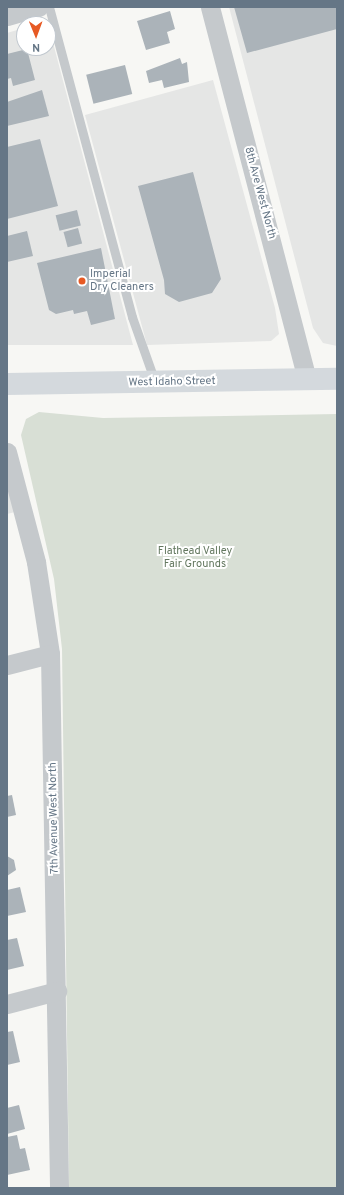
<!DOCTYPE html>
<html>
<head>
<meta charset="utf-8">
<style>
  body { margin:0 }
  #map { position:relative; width:344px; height:1195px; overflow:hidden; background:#f7f7f4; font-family:Overpass,sans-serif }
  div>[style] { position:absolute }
  .built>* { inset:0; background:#e5e6e5 }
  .green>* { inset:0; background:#d8dfd5 }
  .building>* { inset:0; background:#abb3b9; transform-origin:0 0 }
  .service>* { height:9px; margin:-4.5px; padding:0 4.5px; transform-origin:4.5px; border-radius:4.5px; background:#c5c9cc }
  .minor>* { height:19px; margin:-9.5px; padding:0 9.5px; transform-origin:9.5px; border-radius:9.5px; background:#c5c9cc }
  .trunk>* { height:22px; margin:-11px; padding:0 11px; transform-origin:11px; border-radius:11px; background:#d4d9dd }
  .dots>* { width:11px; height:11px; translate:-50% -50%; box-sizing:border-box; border:2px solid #fff; border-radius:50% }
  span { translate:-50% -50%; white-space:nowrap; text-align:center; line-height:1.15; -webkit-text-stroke:4px #fff; paint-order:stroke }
  .street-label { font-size:11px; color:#657686 }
  .poi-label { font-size:11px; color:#657686 }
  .left { translate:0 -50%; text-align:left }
  .park-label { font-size:11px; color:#647860 }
  .frame { position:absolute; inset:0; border:8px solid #657686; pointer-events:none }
  .north { position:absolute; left:16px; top:16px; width:40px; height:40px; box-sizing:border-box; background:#fff; border:1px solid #c1c8cf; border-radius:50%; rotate:179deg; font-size:11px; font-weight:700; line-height:16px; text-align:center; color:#657686 }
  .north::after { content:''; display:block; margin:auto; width:14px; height:18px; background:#e75a24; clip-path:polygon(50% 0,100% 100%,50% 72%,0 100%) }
</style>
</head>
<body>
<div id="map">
  <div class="built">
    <div style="clip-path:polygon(229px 7px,337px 7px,337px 346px,323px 343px,313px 328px)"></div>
    <div style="clip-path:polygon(48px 24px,133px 345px,7px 345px,7px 33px,24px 28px,24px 48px,48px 48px)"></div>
    <div style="clip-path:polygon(213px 80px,275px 308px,279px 334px,271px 341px,147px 345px,85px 115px)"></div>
    <div style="clip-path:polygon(7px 482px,15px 512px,7px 514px)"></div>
  </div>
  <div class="green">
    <div style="clip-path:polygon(39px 412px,103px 418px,337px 414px,337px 1188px,69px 1188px,62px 649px,54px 579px,21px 435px,26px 419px)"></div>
  </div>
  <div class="building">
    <div style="clip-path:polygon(234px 7px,337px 7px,337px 29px,247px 53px)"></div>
    <div style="clip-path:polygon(170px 11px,175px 29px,167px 32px,170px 43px,146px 50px,137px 21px)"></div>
    <div style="clip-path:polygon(27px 49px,35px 80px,13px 86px,11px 78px,7px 79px,7px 54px)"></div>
    <div style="clip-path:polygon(180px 58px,182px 64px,187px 62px,189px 82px,164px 88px,162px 80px,149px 83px,146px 71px)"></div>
    <div style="left:125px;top:65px;width:30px;height:40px;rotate:76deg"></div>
    <div style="clip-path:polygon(42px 90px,49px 116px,7px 126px,7px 102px)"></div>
    <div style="clip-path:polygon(40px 139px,58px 206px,7px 219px,7px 147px)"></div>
    <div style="clip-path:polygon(193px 172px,221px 279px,212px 293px,179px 302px,165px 294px,164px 280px,138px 186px)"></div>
    <div style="left:77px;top:210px;width:16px;height:22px;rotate:76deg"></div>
    <div style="left:78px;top:228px;width:16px;height:15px;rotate:75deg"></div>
    <div style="clip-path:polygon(27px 231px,33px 256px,7px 262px,7px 236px)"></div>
    <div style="clip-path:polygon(101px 248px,115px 319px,91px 325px,87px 311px,74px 314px,73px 310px,56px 314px,49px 310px,37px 263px)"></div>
    <div style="clip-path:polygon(12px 795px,16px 815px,7px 817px,7px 796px)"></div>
    <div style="clip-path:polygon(7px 856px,14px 860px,16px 870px,7px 876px)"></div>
    <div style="clip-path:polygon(20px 887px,26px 912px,7px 916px,7px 890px)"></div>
    <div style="clip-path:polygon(17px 938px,24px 966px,7px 970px,7px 940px)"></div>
    <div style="clip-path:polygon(13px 1031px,20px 1062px,7px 1065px,7px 1032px)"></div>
    <div style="clip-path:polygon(19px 1105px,25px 1129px,7px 1134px,7px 1108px)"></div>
    <div style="clip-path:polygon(17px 1135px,20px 1149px,25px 1148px,30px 1170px,7px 1175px,7px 1137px)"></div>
  </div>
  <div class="service">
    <div style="left:49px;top:7px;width:321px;rotate:75deg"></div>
    <div style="left:132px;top:317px;width:69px;rotate:70.5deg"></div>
  </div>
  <div class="minor">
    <div style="left:210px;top:7px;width:384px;rotate:75.4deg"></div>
    <div style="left:7px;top:16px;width:33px;rotate:-16deg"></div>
    <div style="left:7px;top:452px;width:114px;rotate:75.2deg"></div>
    <div style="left:36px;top:562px;width:93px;rotate:81.3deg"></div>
    <div style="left:50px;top:654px;width:534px;rotate:89.03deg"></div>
    <div style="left:7px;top:665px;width:44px;rotate:-14.3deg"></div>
    <div style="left:7px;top:1004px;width:52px;rotate:-14.6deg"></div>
  </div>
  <div class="trunk">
    <div style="left:7px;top:384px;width:330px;rotate:-0.9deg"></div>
  </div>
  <div class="dots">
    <div style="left:82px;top:281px;background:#e75a24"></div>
  </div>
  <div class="street-label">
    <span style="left:260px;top:193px;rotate:75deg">8th Ave West North</span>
    <span style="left:172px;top:382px;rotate:-1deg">West Idaho Street</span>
    <span style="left:54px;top:818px;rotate:-91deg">7th Avenue West North</span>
  </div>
  <div class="poi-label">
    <span class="left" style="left:90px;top:281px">Imperial<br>Dry Cleaners</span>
  </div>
  <div class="park-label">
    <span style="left:195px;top:558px">Flathead Valley<br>Fair Grounds</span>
  </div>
  <div class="frame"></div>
  <div class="north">N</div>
</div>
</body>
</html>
